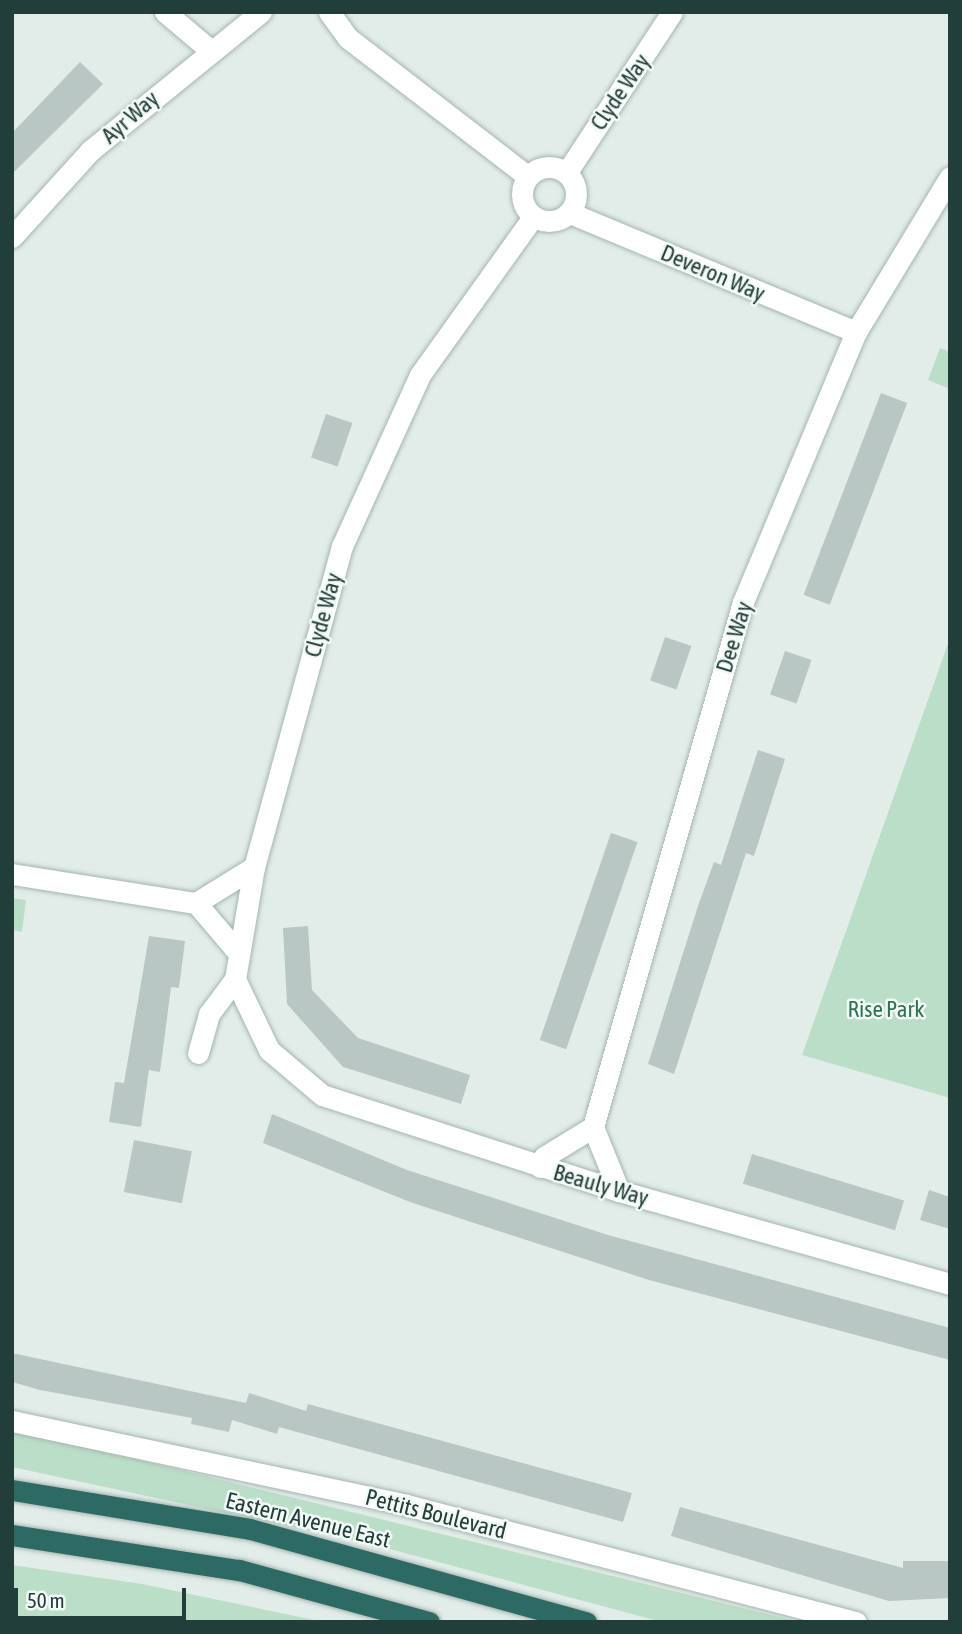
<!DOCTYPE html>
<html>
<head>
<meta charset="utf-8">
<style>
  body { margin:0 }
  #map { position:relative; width:962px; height:1634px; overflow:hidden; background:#e2ede9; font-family:"Asap Condensed",sans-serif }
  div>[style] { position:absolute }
  .green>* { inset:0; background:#bbdec8 }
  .building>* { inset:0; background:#b8c7c3; transform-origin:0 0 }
  .roads { filter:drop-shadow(0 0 2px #a5b5b1) drop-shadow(0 0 2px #a5b5b1) }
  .street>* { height:21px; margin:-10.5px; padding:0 10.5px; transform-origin:10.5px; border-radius:10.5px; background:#fff }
  .street>.ring { margin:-10.5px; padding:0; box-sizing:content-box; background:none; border:21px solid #fff; border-radius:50% }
  .highway>* { height:21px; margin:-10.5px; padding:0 10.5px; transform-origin:10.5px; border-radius:10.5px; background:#2e6a64 }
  span { translate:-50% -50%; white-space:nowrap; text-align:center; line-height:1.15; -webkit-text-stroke:5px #f3f9f7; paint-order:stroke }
  .street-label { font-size:23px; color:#223e39 }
  .park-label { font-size:23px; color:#2c7550 }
  .frame { position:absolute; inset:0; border:14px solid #223e39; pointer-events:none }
  .scale { position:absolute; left:14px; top:1588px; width:172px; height:32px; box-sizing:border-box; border:4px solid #223e39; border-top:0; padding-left:9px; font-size:21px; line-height:24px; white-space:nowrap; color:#223e39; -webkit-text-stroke:5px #f3f9f7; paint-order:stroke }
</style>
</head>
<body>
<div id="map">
  <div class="green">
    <div style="clip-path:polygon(940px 348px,950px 352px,950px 389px,928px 380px)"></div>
    <div style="clip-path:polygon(950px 638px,950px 1098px,802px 1055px)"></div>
    <div style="clip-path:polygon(12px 898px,26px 900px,22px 932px,12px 930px)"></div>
    <div style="clip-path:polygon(12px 1430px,99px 1450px,800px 1622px,662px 1622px,375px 1545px,12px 1467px)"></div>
    <div style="clip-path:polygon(12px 1565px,142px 1584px,324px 1622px,12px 1619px)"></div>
  </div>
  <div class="building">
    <div style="clip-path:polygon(80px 62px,103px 84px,12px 174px,12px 133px)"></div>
    <div style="left:881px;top:393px;width:28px;height:216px;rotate:21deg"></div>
    <div style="left:326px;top:414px;width:28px;height:46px;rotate:19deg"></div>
    <div style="left:665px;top:637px;width:28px;height:46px;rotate:19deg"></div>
    <div style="left:785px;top:651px;width:28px;height:46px;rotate:19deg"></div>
    <div style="clip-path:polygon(758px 750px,785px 759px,754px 856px,746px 853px,674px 1074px,648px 1064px,698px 906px,714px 862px,721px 865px)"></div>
    <div style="left:611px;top:833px;width:28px;height:219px;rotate:19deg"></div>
    <div style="clip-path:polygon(308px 926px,312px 990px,358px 1038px,470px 1075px,461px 1104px,343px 1067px,287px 1004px,283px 928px)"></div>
    <div style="clip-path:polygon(149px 936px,185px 941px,179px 988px,171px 987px,160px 1072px,149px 1070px,141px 1127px,109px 1122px,115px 1082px,124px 1083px)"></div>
    <div style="clip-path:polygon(272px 1114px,407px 1170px,608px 1235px,950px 1328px,950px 1360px,649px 1280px,410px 1202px,263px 1143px)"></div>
    <div style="left:134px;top:1140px;width:59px;height:53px;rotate:11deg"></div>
    <div style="left:752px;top:1154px;width:159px;height:31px;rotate:17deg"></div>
    <div style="clip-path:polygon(929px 1190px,950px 1197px,950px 1229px,920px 1220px)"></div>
    <div style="clip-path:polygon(12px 1353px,246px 1403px,249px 1393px,306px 1411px,308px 1404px,632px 1493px,623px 1522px,279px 1427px,277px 1434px,232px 1420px,229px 1432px,191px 1424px,192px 1418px,40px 1390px,12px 1382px)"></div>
    <div style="clip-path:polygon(680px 1507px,903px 1568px,903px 1561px,950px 1561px,950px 1598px,889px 1601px,671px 1536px)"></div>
  </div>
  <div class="roads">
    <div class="street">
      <div style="left:165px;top:12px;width:57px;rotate:40.1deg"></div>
      <div style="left:329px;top:12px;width:32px;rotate:54deg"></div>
      <div style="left:348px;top:38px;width:226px;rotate:37.6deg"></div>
      <div class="ring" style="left:522px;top:167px;width:33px;height:33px"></div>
      <div style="left:567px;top:172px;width:191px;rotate:-56.7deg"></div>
      <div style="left:570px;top:213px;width:310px;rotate:22.6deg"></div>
      <div style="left:533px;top:217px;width:194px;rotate:125.6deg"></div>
      <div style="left:420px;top:375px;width:188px;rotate:114.5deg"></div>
      <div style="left:342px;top:546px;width:333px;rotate:105.3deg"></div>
      <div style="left:254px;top:867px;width:114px;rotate:99.6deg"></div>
      <div style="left:235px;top:979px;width:79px;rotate:64.4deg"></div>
      <div style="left:269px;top:1050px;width:70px;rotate:40.3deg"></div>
      <div style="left:322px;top:1095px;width:312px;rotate:17.9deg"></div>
      <div style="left:619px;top:1191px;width:344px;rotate:15.7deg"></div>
      <div style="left:12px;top:237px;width:118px;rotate:-47.8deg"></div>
      <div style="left:91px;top:150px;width:219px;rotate:-39.1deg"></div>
      <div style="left:12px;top:874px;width:186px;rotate:9deg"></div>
      <div style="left:196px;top:903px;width:68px;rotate:-31.8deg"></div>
      <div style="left:196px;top:903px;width:62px;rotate:49.6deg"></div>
      <div style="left:198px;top:1053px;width:41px;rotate:-74.2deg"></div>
      <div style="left:209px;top:1014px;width:44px;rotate:-53.4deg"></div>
      <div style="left:593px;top:1127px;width:546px;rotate:-74.05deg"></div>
      <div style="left:743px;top:602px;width:293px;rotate:-67.3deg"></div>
      <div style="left:856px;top:332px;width:181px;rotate:-58.8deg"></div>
      <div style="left:540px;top:1167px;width:11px;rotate:-68deg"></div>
      <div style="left:544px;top:1157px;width:57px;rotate:-31.5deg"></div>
      <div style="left:593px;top:1127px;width:69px;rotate:67.9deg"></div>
      <div style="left:12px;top:1421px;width:403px;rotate:12deg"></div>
      <div style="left:406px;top:1505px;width:465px;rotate:14.6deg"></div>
    </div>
    <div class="highway">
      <div style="left:12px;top:1490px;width:241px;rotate:9.3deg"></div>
      <div style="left:250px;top:1529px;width:349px;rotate:15.5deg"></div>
      <div style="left:12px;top:1535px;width:230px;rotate:8.8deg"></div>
      <div style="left:239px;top:1570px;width:197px;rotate:15.3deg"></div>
    </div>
  </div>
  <div class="street-label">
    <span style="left:620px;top:92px;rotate:-56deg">Clyde Way</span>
    <span style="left:130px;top:117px;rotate:-41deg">Ayr Way</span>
    <span style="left:713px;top:273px;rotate:23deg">Deveron Way</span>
    <span style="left:323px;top:615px;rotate:-75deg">Clyde Way</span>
    <span style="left:734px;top:637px;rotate:-73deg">Dee Way</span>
    <span style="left:601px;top:1185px;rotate:16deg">Beauly Way</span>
    <span style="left:436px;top:1514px;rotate:14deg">Pettits Boulevard</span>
    <span style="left:308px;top:1520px;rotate:14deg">Eastern Avenue East</span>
  </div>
  <div class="park-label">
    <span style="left:886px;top:1009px">Rise Park</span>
  </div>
  <div class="frame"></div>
  <div class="scale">50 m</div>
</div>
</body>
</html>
